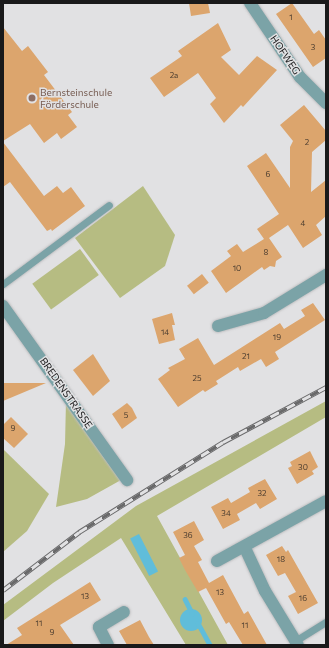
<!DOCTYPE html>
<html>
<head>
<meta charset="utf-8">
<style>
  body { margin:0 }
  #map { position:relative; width:329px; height:648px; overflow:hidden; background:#e1e1e3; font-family:Commissioner,sans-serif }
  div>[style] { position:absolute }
  .green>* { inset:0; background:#b6bc82; transform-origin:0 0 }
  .water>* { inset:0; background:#60bdda; transform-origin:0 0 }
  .round { border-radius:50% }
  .stream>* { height:4.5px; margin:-2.25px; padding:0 2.25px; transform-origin:2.25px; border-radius:2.25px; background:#60bdda }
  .building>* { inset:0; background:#dca56d; transform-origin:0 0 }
  .roads { filter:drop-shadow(0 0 1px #bdbdbf) drop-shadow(0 0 1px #bdbdbf) }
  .lane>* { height:7px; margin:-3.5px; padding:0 3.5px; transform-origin:3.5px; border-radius:3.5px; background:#7ba3a7 }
  .street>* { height:12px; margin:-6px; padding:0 6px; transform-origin:6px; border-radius:6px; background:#7ba3a7 }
  .rail>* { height:4.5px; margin-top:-2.25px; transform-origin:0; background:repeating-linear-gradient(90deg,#e1e1e3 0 9px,#69696a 0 18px); box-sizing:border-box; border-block:1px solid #69696a }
  .dots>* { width:11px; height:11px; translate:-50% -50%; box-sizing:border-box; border:2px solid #e1e1e3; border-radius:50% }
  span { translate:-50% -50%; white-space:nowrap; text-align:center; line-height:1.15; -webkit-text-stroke:3px #e1e1e3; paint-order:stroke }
  .number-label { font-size:8px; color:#4a3c2f }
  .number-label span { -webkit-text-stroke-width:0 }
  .street-label { font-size:10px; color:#19191a }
  .education-label { font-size:10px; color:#785e54 }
  .left { translate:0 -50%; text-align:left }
  .frame { position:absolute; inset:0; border:4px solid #19191a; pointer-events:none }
</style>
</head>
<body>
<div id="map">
  <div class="green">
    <div style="clip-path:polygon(143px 186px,175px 235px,165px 266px,120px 298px,75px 238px)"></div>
    <div style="left:80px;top:249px;width:32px;height:59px;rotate:54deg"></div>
    <div style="clip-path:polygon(66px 401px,121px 480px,87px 499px,56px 507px,65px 444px)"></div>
    <div style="clip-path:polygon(326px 401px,326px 417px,157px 516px,228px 645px,186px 645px,121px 538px,53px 583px,3px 621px,3px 605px,136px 506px)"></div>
    <div style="clip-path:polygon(3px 449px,49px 494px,27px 531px,3px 552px)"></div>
  </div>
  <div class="water">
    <div style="left:139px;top:534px;width:42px;height:10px;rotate:63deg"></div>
    <div class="round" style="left:180px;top:609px;width:22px;height:22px"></div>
  </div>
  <div class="stream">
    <div style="left:185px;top:599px;width:16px;rotate:63deg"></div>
    <div style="left:198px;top:623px;width:25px;rotate:61deg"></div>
  </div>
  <div class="building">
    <div style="clip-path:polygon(189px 3px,208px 3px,210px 13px,191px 16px)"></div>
    <div style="clip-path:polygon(292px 3px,314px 34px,319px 30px,326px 40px,326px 58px,313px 67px,276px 14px)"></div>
    <div style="clip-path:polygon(218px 23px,231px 50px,221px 57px,239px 75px,257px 56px,277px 70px,243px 107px,241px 105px,224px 123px,210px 104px,216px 98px,198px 73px,164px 97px,150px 78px,182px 56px,178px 51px)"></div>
    <div style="clip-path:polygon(3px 27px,22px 51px,28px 46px,48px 72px,44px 75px,72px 112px,68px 115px,77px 127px,61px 139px,57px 133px,44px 143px,30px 124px,3px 141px)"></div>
    <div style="clip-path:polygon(304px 105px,326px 131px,326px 140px,312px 152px,311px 192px,326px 180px,326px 216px,316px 225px,322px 235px,303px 248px,288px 225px,269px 238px,282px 257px,276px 261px,275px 267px,270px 266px,264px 270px,262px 267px,226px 293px,211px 271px,231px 256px,227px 251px,237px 244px,243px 252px,264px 239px,257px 229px,279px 214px,247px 166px,266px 153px,290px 188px,290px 147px,293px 141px,280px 125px)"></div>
    <div style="clip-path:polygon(3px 142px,44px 196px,57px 186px,63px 193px,71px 187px,85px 206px,52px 231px,51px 229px,47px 231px,10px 182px,3px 187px)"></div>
    <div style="left:202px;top:274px;width:11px;height:19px;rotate:52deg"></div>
    <div style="clip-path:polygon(313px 303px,325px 320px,275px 352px,279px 359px,266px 367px,261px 359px,240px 371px,238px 367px,216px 381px,218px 384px,205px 392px,203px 390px,178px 407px,158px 379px,170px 370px,168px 368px,185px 359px,179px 349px,198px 338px,214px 365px,280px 323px,284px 329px,305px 316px,301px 310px)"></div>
    <div style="clip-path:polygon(172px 313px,175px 325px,172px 325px,175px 340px,159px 344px,152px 319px)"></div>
    <div style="clip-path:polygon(93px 354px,110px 381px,93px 396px,73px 370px)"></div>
    <div style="clip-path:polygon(3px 383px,46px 383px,3px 401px)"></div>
    <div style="clip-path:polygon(127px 403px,132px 408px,137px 418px,122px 429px,112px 414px)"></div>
    <div style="clip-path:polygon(11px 417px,28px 434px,14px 448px,3px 438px,3px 425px)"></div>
    <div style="clip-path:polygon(310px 451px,318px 467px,312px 471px,314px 474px,297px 484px,288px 468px,292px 466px,290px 462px)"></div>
    <div style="clip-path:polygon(265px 479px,277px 499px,260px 509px,256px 503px,237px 514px,240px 520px,223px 529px,211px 507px,228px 498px,231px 503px,250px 492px,248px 488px)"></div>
    <div style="clip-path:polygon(194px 521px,204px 540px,194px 546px,202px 560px,198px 562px,209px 583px,223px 575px,244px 614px,248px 611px,267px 645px,243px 645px,229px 622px,226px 624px,206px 588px,198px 592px,185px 570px,179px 558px,185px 555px,173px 532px)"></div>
    <div style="clip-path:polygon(282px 546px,286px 552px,288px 550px,318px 603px,298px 614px,288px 596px,296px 592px,285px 573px,278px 576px,266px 555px)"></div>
    <div style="clip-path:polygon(90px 582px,101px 600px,60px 625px,74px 645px,6px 645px,22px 635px,17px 628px)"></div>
    <div style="clip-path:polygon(140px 620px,149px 637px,154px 645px,127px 645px,119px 631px)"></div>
  </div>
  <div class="roads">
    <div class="lane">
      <div style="left:3px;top:284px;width:132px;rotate:-36.7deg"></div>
      <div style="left:295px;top:641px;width:36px;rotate:-32deg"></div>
    </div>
    <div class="street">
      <div style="left:250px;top:3px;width:89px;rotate:56deg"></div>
      <div style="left:300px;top:77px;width:37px;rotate:45deg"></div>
      <div style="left:3px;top:306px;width:214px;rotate:54.5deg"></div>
      <div style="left:218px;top:326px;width:48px;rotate:-15.8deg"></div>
      <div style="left:264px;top:313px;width:73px;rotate:-31.5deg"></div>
      <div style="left:245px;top:548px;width:47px;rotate:65.1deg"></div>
      <div style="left:265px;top:591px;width:63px;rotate:58.6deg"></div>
      <div style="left:217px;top:561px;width:124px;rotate:-28.8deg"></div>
      <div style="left:108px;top:645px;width:20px;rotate:-117deg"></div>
      <div style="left:99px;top:627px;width:29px;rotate:-31deg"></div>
    </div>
  </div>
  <div class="rail">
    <div style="left:3px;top:590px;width:96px;rotate:-37.3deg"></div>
    <div style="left:79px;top:532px;width:170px;rotate:-32deg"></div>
    <div style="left:223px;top:442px;width:117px;rotate:-28.1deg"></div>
  </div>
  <div class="dots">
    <div style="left:32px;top:98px;background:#8d6e63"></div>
  </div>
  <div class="number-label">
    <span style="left:291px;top:18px">1</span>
    <span style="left:313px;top:48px">3</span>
    <span style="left:174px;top:76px">2a</span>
    <span style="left:307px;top:143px">2</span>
    <span style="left:268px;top:175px">6</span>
    <span style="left:303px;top:224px">4</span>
    <span style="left:266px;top:253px">8</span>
    <span style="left:237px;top:269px">10</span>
    <span style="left:165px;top:333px">14</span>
    <span style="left:277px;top:338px">19</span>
    <span style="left:246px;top:357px">21</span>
    <span style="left:197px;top:379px">25</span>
    <span style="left:126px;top:416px">5</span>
    <span style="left:13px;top:429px">9</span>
    <span style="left:303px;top:468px">30</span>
    <span style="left:262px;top:494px">32</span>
    <span style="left:226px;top:514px">34</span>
    <span style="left:188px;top:536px">36</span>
    <span style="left:281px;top:560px">18</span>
    <span style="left:220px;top:593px">13</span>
    <span style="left:85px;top:597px">13</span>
    <span style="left:303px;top:599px">16</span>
    <span style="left:39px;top:624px">11</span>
    <span style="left:245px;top:626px">11</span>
    <span style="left:52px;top:633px">9</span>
  </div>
  <div class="street-label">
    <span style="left:285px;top:55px;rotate:56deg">HOFWEG</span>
    <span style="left:66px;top:393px;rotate:55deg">BREDENSTRASSE</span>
  </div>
  <div class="education-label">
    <span class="left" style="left:40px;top:98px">Bernsteinschule<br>Förderschule</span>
  </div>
  <div class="frame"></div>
</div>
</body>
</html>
